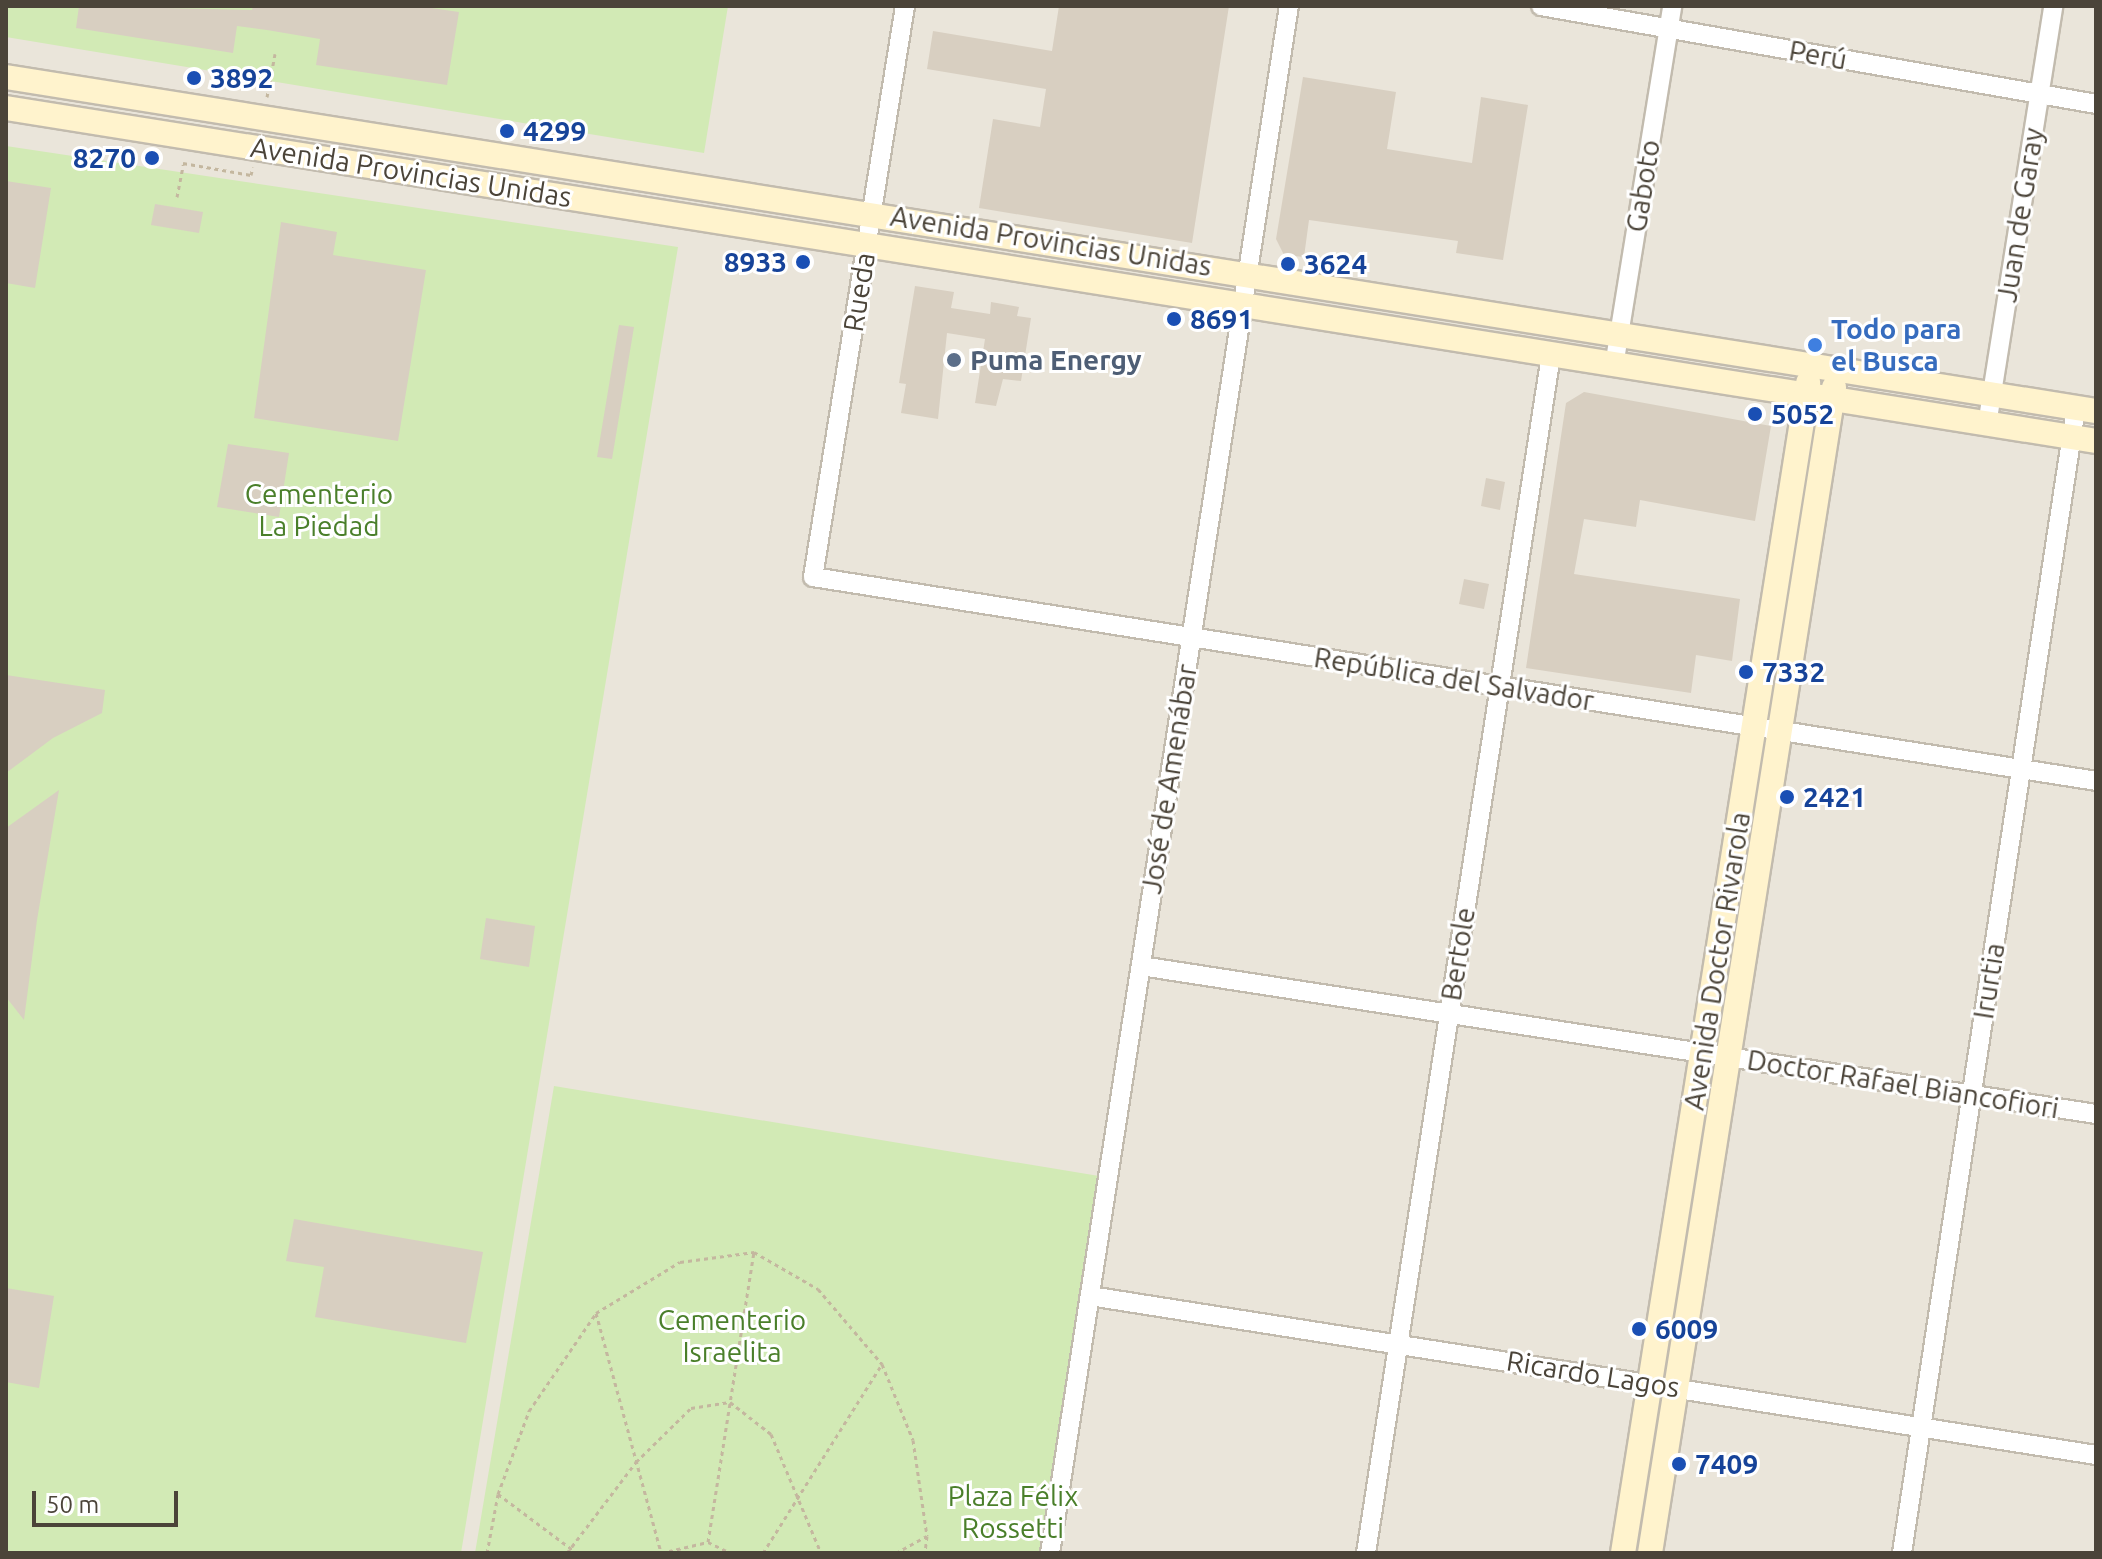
<!DOCTYPE html>
<meta charset="utf-8">
<style>
body{margin:0}
#map{position:relative;width:2102px;height:1559px;overflow:hidden;background:#f6f3ec;font-family:Ubuntu,sans-serif}
div>[style]{position:absolute}
[style*='--x']{left:calc(var(--x)*1px);top:calc(var(--y)*1px);width:calc(var(--w)*1px);rotate:calc(var(--a)*1deg)}
.residential>*{inset:0;background:#eae5da}
.green>*{inset:0;background:#d2eab5}
.building>*{inset:0;background:#d8cfc1}
.path>*{height:3px;margin-top:-1.5px;transform-origin:0;background:repeating-linear-gradient(90deg,#c4b79f 0 4px,transparent 0 8px)}
.roads{filter:drop-shadow(2px 0 #c2bbae) drop-shadow(-2px 0 #c2bbae) drop-shadow(0 2px #c2bbae) drop-shadow(0 -2px #c2bbae)}
.street>*{height:18px;margin:-9px;padding:0 9px;transform-origin:9px;border-radius:9px;background:#fff}
.secondary>*{height:24px;margin:-12px;padding:0 12px;transform-origin:12px;border-radius:12px;background:#fff3cd}
.dots>*{width:22px;height:22px;translate:-50% -50%;box-sizing:border-box;border:4px solid #fff;border-radius:50%}
span{translate:-50% -50%;white-space:nowrap;text-align:center;line-height:1.15;-webkit-text-stroke:6px #fff;paint-order:stroke}
.street-label{font-size:28px;color:#4b4439}
.transit-label{font-size:28px;color:#164399;font-weight:700}
.left{translate:0 -50%;text-align:left}
.right{translate:-100% -50%;text-align:right}
.shop-label{font-size:28px;color:#366cbe;font-weight:700}
.service-label{font-size:28px;color:#4e5e75;font-weight:700}
.park-label{font-size:28px;color:#4a7f2a}
.frame{position:absolute;inset:0;border:8px solid #4b4439;pointer-events:none}
.scale{position:absolute;left:32px;top:1491px;width:146px;height:36px;box-sizing:border-box;border:4px solid #4b4439;border-top:0;padding-left:10px;font-size:24px;line-height:28px;white-space:nowrap;color:#4b4439;-webkit-text-stroke:6px #fff;paint-order:stroke}
</style>
<div id="map">
<div class="residential">
<i style="clip-path:polygon(6px 6px,2096px 6px,2096px 1553px,6px 1553px)"></i>
</div>
<div class="green">
<i style="clip-path:polygon(6px 6px,728px 6px,704px 153px,6px 37px)"></i>
<i style="clip-path:polygon(6px 146px,678px 247px,461px 1553px,6px 1553px)"></i>
<i style="clip-path:polygon(554px 1086px,1105px 1177px,1046px 1553px,475px 1553px)"></i>
</div>
<div class="building">
<i style="clip-path:polygon(79px 6px,252px 10px,253px 6px,418px 6px,459px 12px,447px 85px,316px 65px,320px 39px,267px 30px,237px 26px,233px 53px,76px 28px)"></i>
<i style="clip-path:polygon(1059px 6px,1229px 6px,1192px 243px,979px 208px,993px 119px,1040px 127px,1046px 89px,927px 69px,933px 31px,1052px 51px)"></i>
<i style="clip-path:polygon(1303px 77px,1396px 92px,1387px 149px,1472px 163px,1481px 97px,1528px 105px,1503px 260px,1456px 253px,1458px 241px,1309px 220px,1304px 257px,1284px 255px,1276px 239px)"></i>
<i style="clip-path:polygon(6px 181px,51px 188px,35px 288px,6px 283px)"></i>
<i style="clip-path:polygon(155px 204px,203px 212px,199px 233px,151px 225px)"></i>
<i style="clip-path:polygon(281px 222px,337px 232px,333px 255px,426px 270px,398px 441px,254px 418px)"></i>
<i style="clip-path:polygon(915px 286px,954px 292px,951px 308px,990px 314px,991px 302px,1019px 307px,1017px 316px,1031px 318px,1021px 381px,1003px 379px,996px 406px,975px 403px,985px 339px,947px 333px,938px 419px,901px 413px,906px 384px,899px 383px)"></i>
<i style="clip-path:polygon(619px 325px,634px 327px,612px 459px,597px 457px)"></i>
<i style="clip-path:polygon(1584px 392px,1771px 426px,1755px 521px,1640px 500px,1636px 527px,1584px 519px,1574px 574px,1740px 599px,1732px 661px,1696px 655px,1691px 693px,1526px 668px,1566px 403px)"></i>
<i style="clip-path:polygon(228px 444px,289px 453px,279px 517px,217px 507px)"></i>
<i style="clip-path:polygon(1486px 478px,1505px 482px,1500px 510px,1481px 506px)"></i>
<i style="clip-path:polygon(1464px 579px,1489px 584px,1484px 609px,1459px 604px)"></i>
<i style="clip-path:polygon(6px 675px,105px 690px,102px 713px,53px 738px,6px 773px)"></i>
<i style="clip-path:polygon(59px 790px,37px 920px,24px 1020px,6px 997px,6px 828px)"></i>
<i style="clip-path:polygon(486px 918px,535px 926px,529px 967px,480px 959px)"></i>
<i style="clip-path:polygon(294px 1219px,483px 1252px,466px 1343px,315px 1317px,324px 1267px,286px 1261px)"></i>
<i style="clip-path:polygon(6px 1288px,54px 1296px,39px 1388px,6px 1382px)"></i>
</div>
<div class="path">
<i style="--x:267;--y:97;--w:44;--a:-79.5"></i>
<i style="--x:183;--y:163;--w:69;--a:10"></i>
<i style="--x:251;--y:175;--w:8;--a:-76"></i>
<i style="--x:177;--y:197;--w:33;--a:-79"></i>
<i style="--x:596;--y:1313;--w:249;--a:74.8"></i>
<i style="--x:498;--y:1494;--w:99;--a:36.8"></i>
<i style="--x:708;--y:1542;--w:293;--a:-81"></i>
<i style="--x:487;--y:1553;--w:60;--a:-79.4"></i>
<i style="--x:498;--y:1494;--w:89;--a:-69.5"></i>
<i style="--x:529;--y:1411;--w:119;--a:-55.6"></i>
<i style="--x:596;--y:1313;--w:98;--a:-31.3"></i>
<i style="--x:680;--y:1262;--w:75;--a:-7.7"></i>
<i style="--x:754;--y:1252;--w:74;--a:30"></i>
<i style="--x:818;--y:1289;--w:99;--a:49.5"></i>
<i style="--x:882;--y:1364;--w:82;--a:67.8"></i>
<i style="--x:913;--y:1440;--w:97;--a:81.7"></i>
<i style="--x:927;--y:1536;--w:17;--a:97"></i>
<i style="--x:567;--y:1553;--w:114;--a:-52.8"></i>
<i style="--x:636;--y:1462;--w:77;--a:-44.5"></i>
<i style="--x:691;--y:1408;--w:39;--a:-9"></i>
<i style="--x:730;--y:1402;--w:52;--a:38"></i>
<i style="--x:771;--y:1434;--w:129;--a:67.2"></i>
<i style="--x:661;--y:1553;--w:48;--a:-13.2"></i>
<i style="--x:708;--y:1542;--w:25;--a:26"></i>
<i style="--x:763;--y:1553;--w:223;--a:-57.8"></i>
<i style="--x:896;--y:1553;--w:35;--a:-29"></i>
</div>
<div class="roads">
<div class="street">
<i style="--x:905;--y:6;--w:578;--a:99.15"></i>
<i style="--x:813;--y:577;--w:1299;--a:9.03"></i>
<i style="--x:1541;--y:6;--w:564;--a:10.01"></i>
<i style="--x:1614;--y:366;--w:365;--a:-80.8"></i>
<i style="--x:1987;--y:425;--w:424;--a:-81"></i>
<i style="--x:1141;--y:966;--w:966;--a:8.81"></i>
<i style="--x:1090;--y:1296;--w:1018;--a:8.98"></i>
<i style="--x:1050;--y:1553;--w:1565;--a:-81.22"></i>
<i style="--x:1366;--y:1553;--w:1212;--a:-81.22"></i>
<i style="--x:1902;--y:1553;--w:1158;--a:-81.36"></i>
</div>
<div class="secondary">
<i style="--x:6;--y:77;--w:2117;--a:9.08"></i>
<i style="--x:6;--y:108;--w:2116;--a:9.05"></i>
<i style="--x:1623;--y:1553;--w:1185;--a:-81.01"></i>
<i style="--x:1650;--y:1553;--w:1180;--a:-81.03"></i>
</div>
</div>
<div class="dots">
<i style="left:194px;top:78px;background:#1a4fb4"></i>
<i style="left:507px;top:131px;background:#1a4fb4"></i>
<i style="left:152px;top:158px;background:#1a4fb4"></i>
<i style="left:803px;top:262px;background:#1a4fb4"></i>
<i style="left:1288px;top:264px;background:#1a4fb4"></i>
<i style="left:1174px;top:319px;background:#1a4fb4"></i>
<i style="left:1815px;top:345px;background:#3f7fe0"></i>
<i style="left:954px;top:360px;background:#5c6f8a"></i>
<i style="left:1755px;top:414px;background:#1a4fb4"></i>
<i style="left:1746px;top:672px;background:#1a4fb4"></i>
<i style="left:1787px;top:797px;background:#1a4fb4"></i>
<i style="left:1639px;top:1329px;background:#1a4fb4"></i>
<i style="left:1679px;top:1464px;background:#1a4fb4"></i>
</div>
<div class="street-label">
<span style="left:1818px;top:55px;rotate:10deg">Perú</span>
<span style="left:411px;top:172px;rotate:9deg">Avenida Provincias Unidas</span>
<span style="left:1643px;top:186px;rotate:-81deg">Gaboto</span>
<span style="left:2020px;top:215px;rotate:-81deg">Juan de Garay</span>
<span style="left:1051px;top:241px;rotate:9deg">Avenida Provincias Unidas</span>
<span style="left:859px;top:292px;rotate:-81deg">Rueda</span>
<span style="left:1454px;top:679px;rotate:9deg">República del Salvador</span>
<span style="left:1169px;top:779px;rotate:-81deg">José de Amenábar</span>
<span style="left:1458px;top:954px;rotate:-81deg">Bertole</span>
<span style="left:1717px;top:961px;rotate:-81deg">Avenida Doctor Rivarola</span>
<span style="left:1989px;top:981px;rotate:-81deg">Irurtia</span>
<span style="left:1903px;top:1084px;rotate:9deg">Doctor Rafael Biancofiori</span>
<span style="left:1593px;top:1374px;rotate:9deg">Ricardo Lagos</span>
</div>
<div class="transit-label">
<span class="left" style="left:210px;top:78px">3892</span>
<span class="left" style="left:523px;top:131px">4299</span>
<span class="right" style="left:136px;top:158px">8270</span>
<span class="right" style="left:787px;top:262px">8933</span>
<span class="left" style="left:1304px;top:264px">3624</span>
<span class="left" style="left:1190px;top:319px">8691</span>
<span class="left" style="left:1771px;top:414px">5052</span>
<span class="left" style="left:1762px;top:672px">7332</span>
<span class="left" style="left:1803px;top:797px">2421</span>
<span class="left" style="left:1655px;top:1329px">6009</span>
<span class="left" style="left:1695px;top:1464px">7409</span>
</div>
<div class="shop-label">
<span class="left" style="left:1831px;top:345px">Todo para<br>el Busca</span>
</div>
<div class="service-label">
<span class="left" style="left:970px;top:360px">Puma Energy</span>
</div>
<div class="park-label">
<span style="left:319px;top:510px">Cementerio<br>La Piedad</span>
<span style="left:732px;top:1336px">Cementerio<br>Israelita</span>
<span style="left:1013px;top:1512px">Plaza Félix<br>Rossetti</span>
</div>
<div class="frame"></div>
<div class="scale">50 m</div>
</div>
